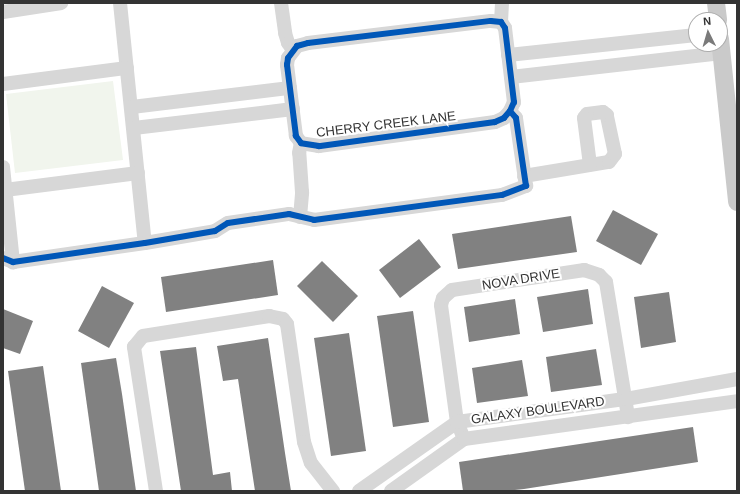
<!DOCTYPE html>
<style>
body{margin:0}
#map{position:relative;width:740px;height:494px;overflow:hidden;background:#fff;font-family:Arial,sans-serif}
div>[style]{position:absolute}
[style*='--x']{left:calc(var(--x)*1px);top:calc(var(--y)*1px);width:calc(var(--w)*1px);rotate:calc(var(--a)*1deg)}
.green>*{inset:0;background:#f1f5ed}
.building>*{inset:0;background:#818181}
.minor>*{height:14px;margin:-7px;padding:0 7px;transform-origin:7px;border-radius:7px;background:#d7d7d7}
.major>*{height:18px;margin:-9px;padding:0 9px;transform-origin:9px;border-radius:9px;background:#cacaca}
.cycleway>*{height:6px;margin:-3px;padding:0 3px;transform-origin:3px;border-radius:3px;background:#0057b8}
span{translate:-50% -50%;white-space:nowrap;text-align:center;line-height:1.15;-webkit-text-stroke:4px #fff;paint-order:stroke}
.street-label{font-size:13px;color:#333}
.frame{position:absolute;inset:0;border:4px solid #333;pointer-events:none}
.north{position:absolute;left:688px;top:12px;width:40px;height:40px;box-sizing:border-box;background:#fff;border:1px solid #adadad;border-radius:50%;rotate:355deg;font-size:11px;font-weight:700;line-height:16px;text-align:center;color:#333}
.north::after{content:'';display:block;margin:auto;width:14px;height:18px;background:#7a7a7a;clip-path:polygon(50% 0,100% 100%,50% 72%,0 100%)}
</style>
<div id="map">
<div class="green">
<i style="clip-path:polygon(113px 81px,123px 160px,15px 173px,6px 94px)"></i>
</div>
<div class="building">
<i style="clip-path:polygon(613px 210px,658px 234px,641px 265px,596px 241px)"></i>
<i style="clip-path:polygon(571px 216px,577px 252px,458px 269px,452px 234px)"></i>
<i style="clip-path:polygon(419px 239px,441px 267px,400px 298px,379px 270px)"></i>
<i style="clip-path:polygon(273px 260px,278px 295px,166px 312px,161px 277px)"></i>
<i style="clip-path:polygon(322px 261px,358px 296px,333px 322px,297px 286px)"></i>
<i style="clip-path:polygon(102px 286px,134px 303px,109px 348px,78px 331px)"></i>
<i style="clip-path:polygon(588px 289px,593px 324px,543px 332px,537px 297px)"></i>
<i style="clip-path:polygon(669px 292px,676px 342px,641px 348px,634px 297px)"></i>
<i style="clip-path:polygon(515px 299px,520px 334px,469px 342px,464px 307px)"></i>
<i style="clip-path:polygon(3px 309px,33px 321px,20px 354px,3px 348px)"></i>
<i style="clip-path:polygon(413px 311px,429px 422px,393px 427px,377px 316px)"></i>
<i style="clip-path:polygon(349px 333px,366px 451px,331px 456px,314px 338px)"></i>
<i style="clip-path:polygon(268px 338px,285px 453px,291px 491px,255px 491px,238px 379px,223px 381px,217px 346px)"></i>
<i style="clip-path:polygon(196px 347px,213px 475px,230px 472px,232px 491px,181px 491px,160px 351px)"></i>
<i style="clip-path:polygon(596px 349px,602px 385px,551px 392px,546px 357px)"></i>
<i style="clip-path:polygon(116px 358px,122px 394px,136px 491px,99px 491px,81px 363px)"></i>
<i style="clip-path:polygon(522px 360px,528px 396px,477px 403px,472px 368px)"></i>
<i style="clip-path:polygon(43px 366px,61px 491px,25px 491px,8px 371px)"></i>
<i style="clip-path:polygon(693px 427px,698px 462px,524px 489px,505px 491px,463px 491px,459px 462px)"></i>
</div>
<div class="minor">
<i style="--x:120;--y:3;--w:241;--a:84.1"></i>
<i style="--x:281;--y:3;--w:30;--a:82"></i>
<i style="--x:285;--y:33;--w:10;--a:73"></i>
<i style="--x:288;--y:43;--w:9;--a:54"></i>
<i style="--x:3;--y:12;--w:59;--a:-8.8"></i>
<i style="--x:491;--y:21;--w:10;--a:6"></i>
<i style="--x:501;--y:22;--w:7;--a:56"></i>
<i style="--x:505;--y:28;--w:75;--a:83.1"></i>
<i style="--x:514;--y:102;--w:10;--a:114"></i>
<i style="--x:510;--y:111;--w:9;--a:131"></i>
<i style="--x:504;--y:118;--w:10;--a:156"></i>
<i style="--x:495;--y:122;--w:178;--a:172.2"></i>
<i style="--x:319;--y:146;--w:18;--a:-171"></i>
<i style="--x:301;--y:143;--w:9;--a:-126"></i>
<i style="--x:296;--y:136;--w:72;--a:-97.2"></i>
<i style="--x:287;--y:65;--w:7;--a:-82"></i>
<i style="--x:288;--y:58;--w:15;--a:-53"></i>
<i style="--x:297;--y:46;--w:11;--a:-15"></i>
<i style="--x:308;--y:43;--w:184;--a:-6.9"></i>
<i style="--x:501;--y:22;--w:19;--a:-87"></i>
<i style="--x:508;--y:55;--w:189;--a:-6.1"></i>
<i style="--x:511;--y:77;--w:212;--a:-6.5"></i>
<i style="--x:3;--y:84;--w:125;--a:-7.4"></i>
<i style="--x:132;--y:107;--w:159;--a:-6.9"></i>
<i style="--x:134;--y:128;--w:160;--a:-6.8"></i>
<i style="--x:3;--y:167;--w:96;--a:84"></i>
<i style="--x:524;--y:176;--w:86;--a:-9.4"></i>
<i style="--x:609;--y:162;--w:10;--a:-53"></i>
<i style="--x:615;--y:154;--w:40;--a:-102"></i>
<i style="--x:607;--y:115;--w:5;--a:-143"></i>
<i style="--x:603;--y:112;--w:16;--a:173"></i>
<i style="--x:587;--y:114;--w:5;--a:127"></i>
<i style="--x:584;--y:118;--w:47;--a:82.7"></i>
<i style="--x:5;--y:190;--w:134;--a:-7.3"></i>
<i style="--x:300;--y:217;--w:25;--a:-85"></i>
<i style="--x:302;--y:192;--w:39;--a:-94"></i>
<i style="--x:299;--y:153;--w:10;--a:-79"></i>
<i style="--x:3;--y:258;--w:11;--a:22"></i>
<i style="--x:13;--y:262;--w:133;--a:-8.2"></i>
<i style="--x:145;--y:243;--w:71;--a:-9.7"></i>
<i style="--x:215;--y:231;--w:15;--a:-32"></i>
<i style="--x:228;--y:223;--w:62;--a:-8.4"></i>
<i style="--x:289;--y:214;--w:26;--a:13"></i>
<i style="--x:314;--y:220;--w:190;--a:-7.6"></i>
<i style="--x:502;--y:195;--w:26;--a:-21"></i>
<i style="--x:526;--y:186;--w:69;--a:-98.4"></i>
<i style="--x:516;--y:118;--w:9;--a:-131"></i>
<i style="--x:464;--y:439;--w:18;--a:-112"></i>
<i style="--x:457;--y:422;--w:118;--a:-97.8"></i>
<i style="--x:441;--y:305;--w:7;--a:-74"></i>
<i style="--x:443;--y:298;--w:12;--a:-42"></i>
<i style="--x:452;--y:290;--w:134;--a:-8.6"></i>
<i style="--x:584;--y:270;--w:16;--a:18"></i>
<i style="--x:599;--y:275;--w:10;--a:45"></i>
<i style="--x:606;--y:282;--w:137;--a:80.7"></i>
<i style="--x:156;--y:491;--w:146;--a:-98.7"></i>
<i style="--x:134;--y:347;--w:14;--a:-51"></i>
<i style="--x:143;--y:336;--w:128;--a:-9"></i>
<i style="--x:269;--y:316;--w:14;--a:12"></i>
<i style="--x:283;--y:319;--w:6;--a:51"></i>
<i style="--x:287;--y:324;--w:119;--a:81.8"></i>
<i style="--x:304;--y:442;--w:22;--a:72"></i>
<i style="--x:311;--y:463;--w:36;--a:52"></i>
<i style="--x:359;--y:491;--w:120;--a:-35.1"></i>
<i style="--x:457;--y:422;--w:171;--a:-7.8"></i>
<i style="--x:626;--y:399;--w:113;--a:-10.2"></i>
<i style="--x:391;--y:491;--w:90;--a:-35.5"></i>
<i style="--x:464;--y:439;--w:276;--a:-7.9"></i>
</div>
<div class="major">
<i style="--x:716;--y:3;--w:17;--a:83"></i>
<i style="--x:720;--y:39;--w:164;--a:84"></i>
</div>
<div class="cycleway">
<i style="--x:491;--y:21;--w:10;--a:6"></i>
<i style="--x:501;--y:22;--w:7;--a:56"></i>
<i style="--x:505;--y:28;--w:75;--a:83.1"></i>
<i style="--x:514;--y:102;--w:10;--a:114"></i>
<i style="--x:510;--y:111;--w:9;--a:131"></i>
<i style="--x:504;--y:118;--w:10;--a:156"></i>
<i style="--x:495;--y:122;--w:178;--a:172.2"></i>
<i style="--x:319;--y:146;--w:18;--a:-171"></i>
<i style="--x:301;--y:143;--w:9;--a:-126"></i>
<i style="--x:296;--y:136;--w:72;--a:-97.2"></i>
<i style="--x:287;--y:65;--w:7;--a:-82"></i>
<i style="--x:288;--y:58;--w:15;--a:-53"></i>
<i style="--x:297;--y:46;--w:11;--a:-15"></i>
<i style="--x:308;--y:43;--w:184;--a:-6.9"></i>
<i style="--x:3;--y:258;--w:11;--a:22"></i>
<i style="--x:13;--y:262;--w:133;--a:-8.2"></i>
<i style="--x:145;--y:243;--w:71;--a:-9.7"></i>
<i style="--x:215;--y:231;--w:15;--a:-32"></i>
<i style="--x:228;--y:223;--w:62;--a:-8.4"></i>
<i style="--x:289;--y:214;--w:26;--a:13"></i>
<i style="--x:314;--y:220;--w:190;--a:-7.6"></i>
<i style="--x:502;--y:195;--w:26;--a:-21"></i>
<i style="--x:526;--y:186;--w:69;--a:-98.4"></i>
<i style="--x:516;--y:118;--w:9;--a:-131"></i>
</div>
<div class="street-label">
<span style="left:386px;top:125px;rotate:-7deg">CHERRY CREEK LANE</span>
<span style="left:521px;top:280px;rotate:-9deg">NOVA DRIVE</span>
<span style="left:538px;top:411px;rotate:-8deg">GALAXY BOULEVARD</span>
</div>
<div class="frame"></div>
<div class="north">N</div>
</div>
